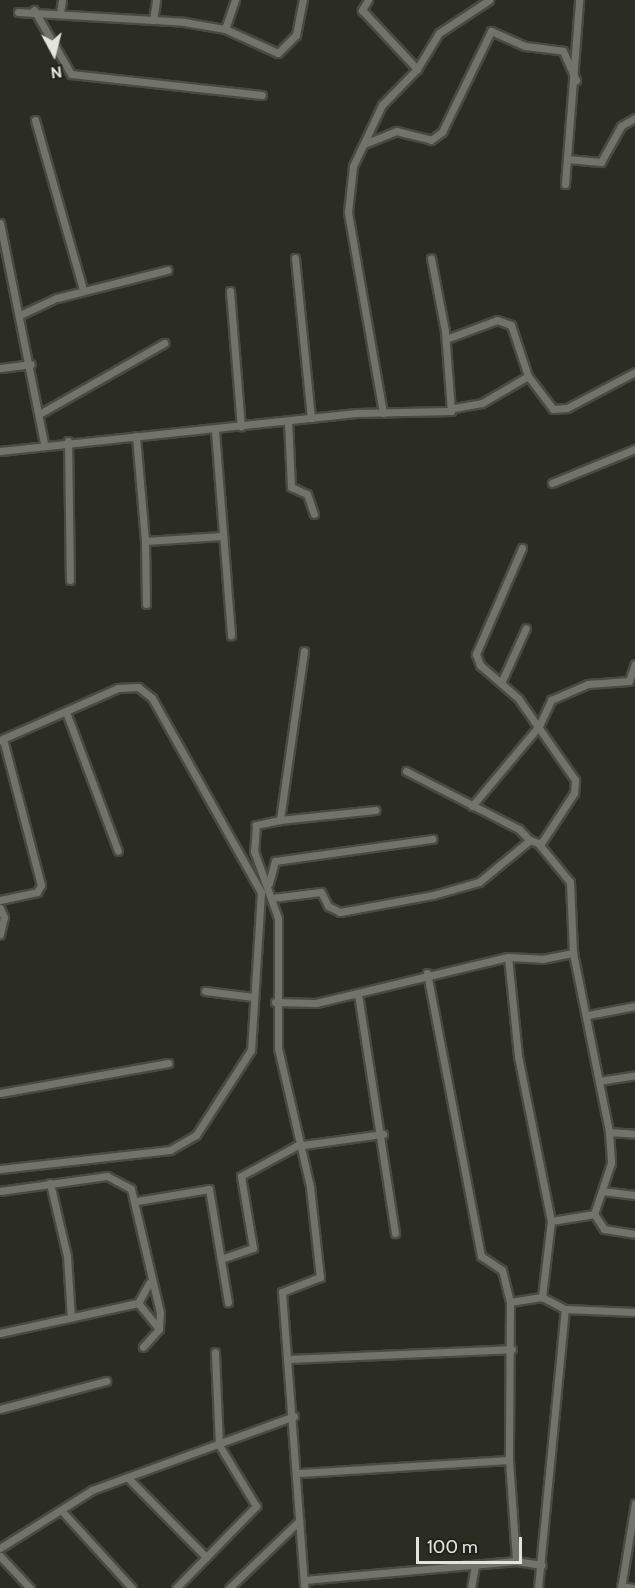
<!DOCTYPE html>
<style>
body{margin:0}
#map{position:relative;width:635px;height:1588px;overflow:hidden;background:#2b2d23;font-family:Cabin,sans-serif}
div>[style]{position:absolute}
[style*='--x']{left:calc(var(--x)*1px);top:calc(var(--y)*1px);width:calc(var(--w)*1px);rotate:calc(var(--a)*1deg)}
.roads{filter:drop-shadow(2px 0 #494b43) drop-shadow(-2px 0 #494b43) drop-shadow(0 2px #494b43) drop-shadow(0 -2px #494b43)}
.street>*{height:7px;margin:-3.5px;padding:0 3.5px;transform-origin:3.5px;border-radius:3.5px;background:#727469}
span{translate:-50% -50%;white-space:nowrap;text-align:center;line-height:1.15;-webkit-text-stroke:5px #21231a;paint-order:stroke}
.north{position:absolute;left:24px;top:24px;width:60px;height:60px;-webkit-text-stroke:4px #21231a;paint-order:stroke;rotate:173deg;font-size:16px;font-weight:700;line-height:24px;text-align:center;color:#e3e4de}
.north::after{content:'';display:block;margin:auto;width:21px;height:27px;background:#e3e4de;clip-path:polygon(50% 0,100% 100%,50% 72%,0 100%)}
.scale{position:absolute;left:416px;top:1537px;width:106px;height:27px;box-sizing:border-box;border:3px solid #e3e4de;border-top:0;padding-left:8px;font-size:18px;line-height:21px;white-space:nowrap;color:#e3e4de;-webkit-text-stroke:4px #21231a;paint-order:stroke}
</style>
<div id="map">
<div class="roads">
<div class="street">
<i style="--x:368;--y:0;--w:12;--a:121"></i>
<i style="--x:362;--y:10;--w:81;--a:47"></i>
<i style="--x:34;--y:10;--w:74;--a:60"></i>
<i style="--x:71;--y:74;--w:192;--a:6.3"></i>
<i style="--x:18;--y:12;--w:166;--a:3.4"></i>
<i style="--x:184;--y:22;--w:42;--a:9.7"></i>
<i style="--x:225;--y:29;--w:58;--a:24.4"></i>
<i style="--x:278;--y:53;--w:25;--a:-45"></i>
<i style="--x:296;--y:35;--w:36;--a:-79"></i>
<i style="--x:60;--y:13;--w:13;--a:-81"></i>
<i style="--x:153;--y:20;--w:20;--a:-81"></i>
<i style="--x:225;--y:29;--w:31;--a:-71"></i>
<i style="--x:35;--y:120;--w:177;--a:74.2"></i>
<i style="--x:364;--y:144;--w:35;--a:-22"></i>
<i style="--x:396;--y:131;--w:36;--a:14"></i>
<i style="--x:431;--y:140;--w:14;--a:-36"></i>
<i style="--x:442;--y:132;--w:112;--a:-64.1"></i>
<i style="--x:491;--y:31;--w:37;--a:24"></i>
<i style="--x:525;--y:46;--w:38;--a:7"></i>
<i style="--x:563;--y:51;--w:32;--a:66"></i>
<i style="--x:567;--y:159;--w:34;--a:5"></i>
<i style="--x:601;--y:162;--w:41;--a:-60.9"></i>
<i style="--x:621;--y:126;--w:16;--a:-30"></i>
<i style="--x:565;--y:184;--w:185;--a:-85.6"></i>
<i style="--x:0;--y:223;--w:225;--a:78.7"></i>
<i style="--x:295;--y:258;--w:161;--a:84.3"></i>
<i style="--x:230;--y:291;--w:136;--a:85.4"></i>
<i style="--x:22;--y:314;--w:38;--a:-25"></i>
<i style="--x:57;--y:298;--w:114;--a:-14.3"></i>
<i style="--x:446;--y:339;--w:54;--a:-20.4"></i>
<i style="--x:497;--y:320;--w:15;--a:20"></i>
<i style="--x:511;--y:325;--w:54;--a:71.6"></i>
<i style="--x:528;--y:376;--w:41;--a:52.9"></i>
<i style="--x:553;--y:409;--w:14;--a:-4"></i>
<i style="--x:567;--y:408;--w:77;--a:-27.9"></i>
<i style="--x:0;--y:368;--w:31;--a:-7"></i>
<i style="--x:454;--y:408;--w:28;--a:-10"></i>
<i style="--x:482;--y:403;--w:53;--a:-30.4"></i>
<i style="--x:41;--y:413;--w:142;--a:-29.6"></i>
<i style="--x:383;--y:413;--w:204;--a:-99.9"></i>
<i style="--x:348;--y:212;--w:46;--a:-83.8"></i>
<i style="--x:353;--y:166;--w:68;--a:-64.6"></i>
<i style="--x:382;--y:105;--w:50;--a:-45.8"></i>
<i style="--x:417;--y:69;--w:42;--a:-58.6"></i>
<i style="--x:439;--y:33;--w:60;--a:-33.4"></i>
<i style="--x:288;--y:421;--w:66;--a:87.4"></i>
<i style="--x:291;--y:487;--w:17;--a:24"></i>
<i style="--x:307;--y:494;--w:21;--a:71"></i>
<i style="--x:215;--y:431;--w:205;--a:85.5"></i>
<i style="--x:136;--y:436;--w:105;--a:85.1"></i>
<i style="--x:145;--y:541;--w:77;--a:-3.7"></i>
<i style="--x:68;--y:441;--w:139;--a:89.2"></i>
<i style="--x:0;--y:451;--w:358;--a:-6.1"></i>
<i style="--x:356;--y:413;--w:95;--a:-1.2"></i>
<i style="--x:451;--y:411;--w:80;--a:-94.3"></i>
<i style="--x:445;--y:331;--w:74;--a:-100.9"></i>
<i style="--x:552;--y:483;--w:90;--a:-22.3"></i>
<i style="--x:145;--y:541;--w:63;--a:89.1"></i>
<i style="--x:522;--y:548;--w:116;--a:113.5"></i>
<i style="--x:476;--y:654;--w:12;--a:70"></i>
<i style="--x:480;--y:665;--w:50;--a:41"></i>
<i style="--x:518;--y:698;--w:100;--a:55.2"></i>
<i style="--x:575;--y:780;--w:13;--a:94"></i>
<i style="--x:574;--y:793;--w:62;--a:123.2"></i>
<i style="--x:304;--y:651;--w:171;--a:98.1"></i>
<i style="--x:280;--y:820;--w:25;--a:168"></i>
<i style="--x:256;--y:825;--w:26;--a:94"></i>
<i style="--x:254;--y:851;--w:71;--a:70.3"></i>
<i style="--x:278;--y:918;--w:130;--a:90"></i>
<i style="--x:278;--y:1048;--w:143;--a:77"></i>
<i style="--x:310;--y:1187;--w:91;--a:83.7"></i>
<i style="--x:320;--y:1277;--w:41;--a:158.5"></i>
<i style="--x:282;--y:1292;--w:297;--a:85.7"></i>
<i style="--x:501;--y:683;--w:60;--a:-65.6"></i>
<i style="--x:66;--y:712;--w:148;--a:69.5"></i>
<i style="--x:0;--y:740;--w:129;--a:-23.8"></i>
<i style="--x:118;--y:688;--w:20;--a:-3"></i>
<i style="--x:138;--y:687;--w:18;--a:38"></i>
<i style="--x:152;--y:698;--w:223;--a:60.7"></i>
<i style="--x:261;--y:892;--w:158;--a:93.6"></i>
<i style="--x:251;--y:1050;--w:101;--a:122.9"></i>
<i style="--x:196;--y:1135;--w:30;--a:150"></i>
<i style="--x:170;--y:1150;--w:171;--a:173.6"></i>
<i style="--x:406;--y:771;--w:127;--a:27.2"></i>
<i style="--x:519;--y:829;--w:16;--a:47"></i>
<i style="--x:472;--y:806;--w:104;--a:-50.1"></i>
<i style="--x:539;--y:726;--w:29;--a:-65"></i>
<i style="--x:551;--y:700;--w:40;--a:-23.4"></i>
<i style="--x:588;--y:684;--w:41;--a:-4.2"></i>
<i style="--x:629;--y:681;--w:18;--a:-71"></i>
<i style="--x:280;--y:820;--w:96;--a:-6"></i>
<i style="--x:269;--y:883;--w:23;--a:-75"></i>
<i style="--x:275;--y:861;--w:159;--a:-8"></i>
<i style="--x:272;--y:898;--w:49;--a:-7"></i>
<i style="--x:321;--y:892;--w:16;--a:63"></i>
<i style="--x:328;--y:906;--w:13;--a:27"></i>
<i style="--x:340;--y:912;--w:95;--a:-10.4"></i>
<i style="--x:433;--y:895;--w:48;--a:-15.8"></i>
<i style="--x:479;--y:882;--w:66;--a:-39.5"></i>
<i style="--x:530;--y:840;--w:9;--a:21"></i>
<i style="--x:538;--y:843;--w:50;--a:50.6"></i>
<i style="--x:570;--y:882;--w:71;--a:87.6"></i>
<i style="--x:573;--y:953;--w:183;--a:78.6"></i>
<i style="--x:609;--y:1132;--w:31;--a:86"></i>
<i style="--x:611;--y:1163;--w:54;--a:108.4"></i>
<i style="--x:0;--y:900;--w:38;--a:-12"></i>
<i style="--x:37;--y:892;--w:8;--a:-60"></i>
<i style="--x:41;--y:885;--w:151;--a:-104.6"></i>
<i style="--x:0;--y:908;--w:10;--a:66"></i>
<i style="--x:4;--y:917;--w:18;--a:103"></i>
<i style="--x:508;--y:957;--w:100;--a:84.2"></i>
<i style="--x:518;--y:1056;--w:168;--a:78.7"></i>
<i style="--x:551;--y:1221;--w:77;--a:96.8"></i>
<i style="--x:427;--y:973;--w:288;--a:79.2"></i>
<i style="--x:481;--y:1256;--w:25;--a:34"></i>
<i style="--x:502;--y:1270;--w:33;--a:76"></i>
<i style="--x:510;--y:1302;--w:158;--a:90.4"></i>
<i style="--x:509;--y:1460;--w:101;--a:86"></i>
<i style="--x:205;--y:991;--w:49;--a:7"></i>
<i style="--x:358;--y:994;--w:242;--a:81.2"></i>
<i style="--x:275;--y:1002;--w:41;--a:1.4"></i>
<i style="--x:316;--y:1003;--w:197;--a:-13.5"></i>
<i style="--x:508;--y:957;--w:34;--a:3"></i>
<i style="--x:542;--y:959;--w:32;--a:-11"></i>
<i style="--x:588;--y:1015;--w:48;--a:-10.8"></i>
<i style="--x:599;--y:1081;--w:36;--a:-9"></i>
<i style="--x:0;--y:1093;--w:171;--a:-10.1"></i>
<i style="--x:609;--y:1132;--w:26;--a:4"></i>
<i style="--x:50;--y:1183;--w:75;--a:76.9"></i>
<i style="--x:67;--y:1256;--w:62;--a:86.3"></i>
<i style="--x:0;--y:1191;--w:108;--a:-8"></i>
<i style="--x:107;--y:1176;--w:27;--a:28"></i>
<i style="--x:131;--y:1189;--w:127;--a:76.8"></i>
<i style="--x:160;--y:1313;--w:16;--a:94"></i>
<i style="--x:159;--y:1329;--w:24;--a:132"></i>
<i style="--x:602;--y:1191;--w:33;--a:7"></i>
<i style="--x:137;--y:1201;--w:73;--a:-9.5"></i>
<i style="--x:209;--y:1189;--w:115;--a:80.5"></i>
<i style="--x:551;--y:1221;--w:44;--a:-9.2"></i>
<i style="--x:594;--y:1214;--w:18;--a:56"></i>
<i style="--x:604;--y:1229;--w:31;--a:9"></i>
<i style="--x:221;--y:1259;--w:34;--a:-19"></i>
<i style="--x:253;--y:1248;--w:73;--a:-99.5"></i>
<i style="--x:241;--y:1176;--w:63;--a:-28.6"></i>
<i style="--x:296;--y:1146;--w:88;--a:-7.9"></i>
<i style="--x:510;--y:1302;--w:32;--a:-9"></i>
<i style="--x:542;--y:1297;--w:26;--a:28"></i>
<i style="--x:565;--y:1309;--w:70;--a:2.5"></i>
<i style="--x:138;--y:1303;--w:23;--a:-61"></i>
<i style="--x:0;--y:1333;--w:141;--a:-12.3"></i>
<i style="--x:138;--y:1303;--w:33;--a:51"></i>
<i style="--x:287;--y:1359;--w:225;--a:-2.5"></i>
<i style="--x:0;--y:1409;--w:110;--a:-14.8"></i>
<i style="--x:300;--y:1473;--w:209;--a:-3.6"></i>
<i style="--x:129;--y:1479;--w:110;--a:45.4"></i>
<i style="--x:61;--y:1510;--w:105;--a:47.7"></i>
<i style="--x:0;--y:1548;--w:109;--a:-32.2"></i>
<i style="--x:92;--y:1490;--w:215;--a:-20.1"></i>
<i style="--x:0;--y:1556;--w:44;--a:46.8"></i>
<i style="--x:304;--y:1580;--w:213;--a:-5.1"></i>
<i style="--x:516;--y:1561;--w:26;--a:9"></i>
<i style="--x:621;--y:1586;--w:12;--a:9"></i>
<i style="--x:176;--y:1588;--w:115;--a:-45.7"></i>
<i style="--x:256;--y:1506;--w:71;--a:-121.2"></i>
<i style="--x:219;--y:1445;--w:93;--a:-92.5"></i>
<i style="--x:229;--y:1588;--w:97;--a:-43.7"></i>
<i style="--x:471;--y:1588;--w:22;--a:-80"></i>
<i style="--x:538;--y:1588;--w:280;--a:-84.5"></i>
<i style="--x:621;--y:1588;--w:86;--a:-80.6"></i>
</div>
</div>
<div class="north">N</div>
<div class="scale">100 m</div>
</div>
